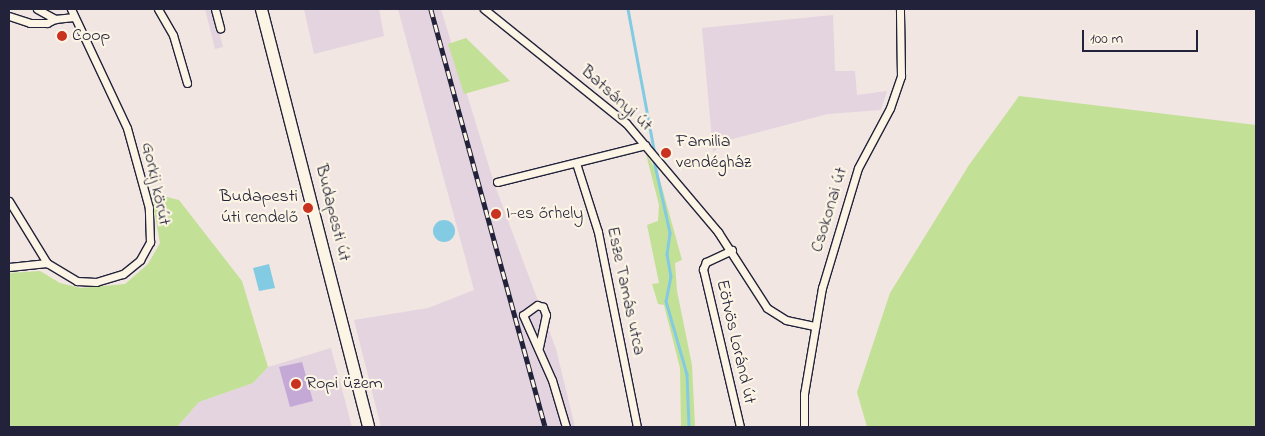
<!DOCTYPE html>
<meta charset="utf-8">
<style>
body{margin:0}
#map{position:relative;width:1265px;height:436px;overflow:hidden;background:#f1e6e2;font-family:"Indie Flower",sans-serif}
div>[style]{position:absolute}
[style*='--x']{left:calc(var(--x)*1px);top:calc(var(--y)*1px);width:calc(var(--w)*1px);rotate:calc(var(--a)*1deg)}
.built>*{inset:0;background:#e4d4df}
.green>*{inset:0;background:#c3e097}
.water>*{inset:0;background:#83cbe3}
.round{border-radius:50%}
.stream>*{height:2.5px;margin:-1.25px;padding:0 1.25px;transform-origin:1.25px;border-radius:1.25px;background:#83cbe3}
.building>*{inset:0;background:#c4a9d7}
.roads{filter:drop-shadow(1px 0 #22223b) drop-shadow(-1px 0 #22223b) drop-shadow(0 1px #22223b) drop-shadow(0 -1px #22223b)}
.street>*{height:7px;margin:-3.5px;padding:0 3.5px;transform-origin:3.5px;border-radius:3.5px;background:#fcf5e5}
.primary>*{height:11px;margin:-5.5px;padding:0 5.5px;transform-origin:5.5px;border-radius:5.5px;background:#fcf5e5}
.rail>*{height:4.5px;margin-top:-2.25px;transform-origin:0;background:repeating-linear-gradient(90deg,#fcf5e5 0 8px,#22223b 0 16px);box-sizing:border-box;border-block:1px solid #22223b}
.dots>*{width:14px;height:14px;translate:-50% -50%;box-sizing:border-box;border:2px solid #fcf5e5;border-radius:50%}
span{translate:-50% -50%;white-space:nowrap;text-align:center;line-height:1.15;-webkit-text-stroke:4.5px #fcf5e5;paint-order:stroke}
.poi-label{font-size:18px;color:#22223b}
.left{translate:0 -50%;text-align:left}
.right{translate:-100% -50%;text-align:right}
.street-label{font-size:18px;color:#22223b}
.frame{position:absolute;inset:0;border:10px solid #22223b;pointer-events:none}
.scale{position:absolute;left:1082px;top:30px;width:116px;height:22px;box-sizing:border-box;border:2px solid #22223b;border-top:0;padding-left:6px;font-size:15px;line-height:18px;white-space:nowrap;color:#22223b;-webkit-text-stroke:4px #fcf5e5;paint-order:stroke}
</style>
<div id="map">
<div class="built">
<i style="clip-path:polygon(205px 9px,213px 9px,223px 47px,215px 49px)"></i>
<i style="clip-path:polygon(304px 9px,379px 9px,384px 36px,314px 54px)"></i>
<i style="clip-path:polygon(398px 9px,441px 9px,494px 183px,556px 349px,575px 427px,381px 427px,354px 320px,428px 308px,474px 290px)"></i>
<i style="clip-path:polygon(833px 15px,835px 71px,855px 71px,857px 95px,887px 91px,881px 110px,828px 114px,729px 140px,713px 152px,702px 28px)"></i>
<i style="clip-path:polygon(331px 348px,352px 427px,177px 427px,199px 402px,253px 383px,268px 367px)"></i>
</div>
<div class="green">
<i style="clip-path:polygon(466px 38px,510px 81px,464px 94px,448px 44px)"></i>
<i style="clip-path:polygon(1019px 96px,1256px 125px,1256px 427px,867px 427px,857px 392px,890px 293px,969px 165px)"></i>
<i style="clip-path:polygon(646px 154px,658px 173px,682px 260px,675px 263px,677px 291px,692px 365px,695px 427px,681px 427px,680px 368px,664px 305px,658px 304px,652px 284px,659px 283px,647px 225px,658px 221px,659px 205px)"></i>
<i style="clip-path:polygon(151px 193px,179px 200px,242px 281px,268px 367px,253px 383px,199px 402px,177px 427px,9px 427px,9px 273px,40px 271px,60px 283px,81px 288px,125px 284px,148px 264px,160px 243px)"></i>
</div>
<div class="water">
<i class="round" style="left:433px;top:220px;width:22px;height:22px"></i>
<i style="clip-path:polygon(269px 264px,275px 288px,259px 291px,253px 268px)"></i>
</div>
<div class="stream">
<i style="--x:628;--y:9;--w:147;--a:79.5"></i>
<i style="--x:654;--y:160;--w:75;--a:77.6"></i>
<i style="--x:670;--y:233;--w:21;--a:98"></i>
<i style="--x:667;--y:254;--w:22;--a:80"></i>
<i style="--x:671;--y:276;--w:25;--a:101"></i>
<i style="--x:666;--y:301;--w:76;--a:74"></i>
<i style="--x:687;--y:374;--w:53;--a:87.8"></i>
</div>
<div class="building">
<i style="clip-path:polygon(302px 362px,313px 401px,290px 407px,279px 367px)"></i>
</div>
<div class="roads">
<div class="street">
<i style="--x:37;--y:9;--w:21;--a:29"></i>
<i style="--x:55;--y:19;--w:19;--a:-6"></i>
<i style="--x:158;--y:9;--w:30;--a:60"></i>
<i style="--x:173;--y:35;--w:50;--a:73.7"></i>
<i style="--x:215;--y:9;--w:20;--a:75"></i>
<i style="--x:484;--y:9;--w:182;--a:38.8"></i>
<i style="--x:626;--y:123;--w:143;--a:49.8"></i>
<i style="--x:718;--y:232;--w:90;--a:57.2"></i>
<i style="--x:767;--y:308;--w:22;--a:32"></i>
<i style="--x:786;--y:320;--w:30;--a:12"></i>
<i style="--x:9;--y:16;--w:22;--a:18"></i>
<i style="--x:30;--y:23;--w:17;--a:0"></i>
<i style="--x:47;--y:23;--w:9;--a:-27"></i>
<i style="--x:576;--y:163;--w:72;--a:72.3"></i>
<i style="--x:598;--y:232;--w:199;--a:78.7"></i>
<i style="--x:497;--y:182;--w:153;--a:-14"></i>
<i style="--x:9;--y:201;--w:73;--a:58.5"></i>
<i style="--x:47;--y:263;--w:35;--a:31"></i>
<i style="--x:77;--y:281;--w:19;--a:3"></i>
<i style="--x:96;--y:282;--w:28;--a:-17"></i>
<i style="--x:123;--y:274;--w:22;--a:-39"></i>
<i style="--x:140;--y:260;--w:21;--a:-61"></i>
<i style="--x:150;--y:242;--w:34;--a:-92"></i>
<i style="--x:149;--y:208;--w:83;--a:-105.4"></i>
<i style="--x:127;--y:128;--w:132;--a:-115.2"></i>
<i style="--x:732;--y:250;--w:29;--a:155"></i>
<i style="--x:706;--y:262;--w:8;--a:113"></i>
<i style="--x:703;--y:269;--w:162;--a:76.8"></i>
<i style="--x:9;--y:267;--w:38;--a:-6"></i>
<i style="--x:539;--y:347;--w:33;--a:-78"></i>
<i style="--x:546;--y:315;--w:9;--a:-111"></i>
<i style="--x:543;--y:307;--w:6;--a:-162"></i>
<i style="--x:537;--y:305;--w:17;--a:144"></i>
<i style="--x:523;--y:315;--w:71;--a:66"></i>
<i style="--x:552;--y:380;--w:49;--a:73.4"></i>
<i style="--x:804;--y:427;--w:33;--a:-90"></i>
<i style="--x:804;--y:394;--w:108;--a:-80.4"></i>
<i style="--x:822;--y:288;--w:125;--a:-73.3"></i>
<i style="--x:858;--y:168;--w:68;--a:-61.9"></i>
<i style="--x:890;--y:108;--w:34;--a:-71"></i>
<i style="--x:901;--y:76;--w:67;--a:-90.9"></i>
</div>
<div class="primary">
<i style="--x:261;--y:9;--w:431;--a:75.6"></i>
</div>
</div>
<div class="rail">
<i style="--x:431;--y:9;--w:433;--a:74.7"></i>
</div>
<div class="dots">
<i style="left:62px;top:36px;background:#c8321e"></i>
<i style="left:666px;top:153px;background:#c8321e"></i>
<i style="left:308px;top:208px;background:#c8321e"></i>
<i style="left:496px;top:214px;background:#c8321e"></i>
<i style="left:296px;top:384px;background:#c8321e"></i>
</div>
<div class="poi-label">
<span class="left" style="left:72px;top:36px">Coop</span>
<span class="left" style="left:676px;top:153px">Familia<br>vendégház</span>
<span class="right" style="left:298px;top:208px">Budapesti<br>úti rendelő</span>
<span class="left" style="left:506px;top:214px">I-es őrhely</span>
<span class="left" style="left:306px;top:384px">Ropi üzem</span>
</div>
<div class="street-label">
<span style="left:616px;top:99px;rotate:42deg">Batsányi út</span>
<span style="left:155px;top:184px;rotate:78deg">Gorkij körút</span>
<span style="left:830px;top:210px;rotate:-73deg">Csokonai út</span>
<span style="left:332px;top:213px;rotate:76deg">Budapesti út</span>
<span style="left:625px;top:291px;rotate:78deg">Esze Tamás utca</span>
<span style="left:735px;top:342px;rotate:77deg">Eötvös Loránd út</span>
</div>
<div class="frame"></div>
<div class="scale">100 m</div>
</div>
